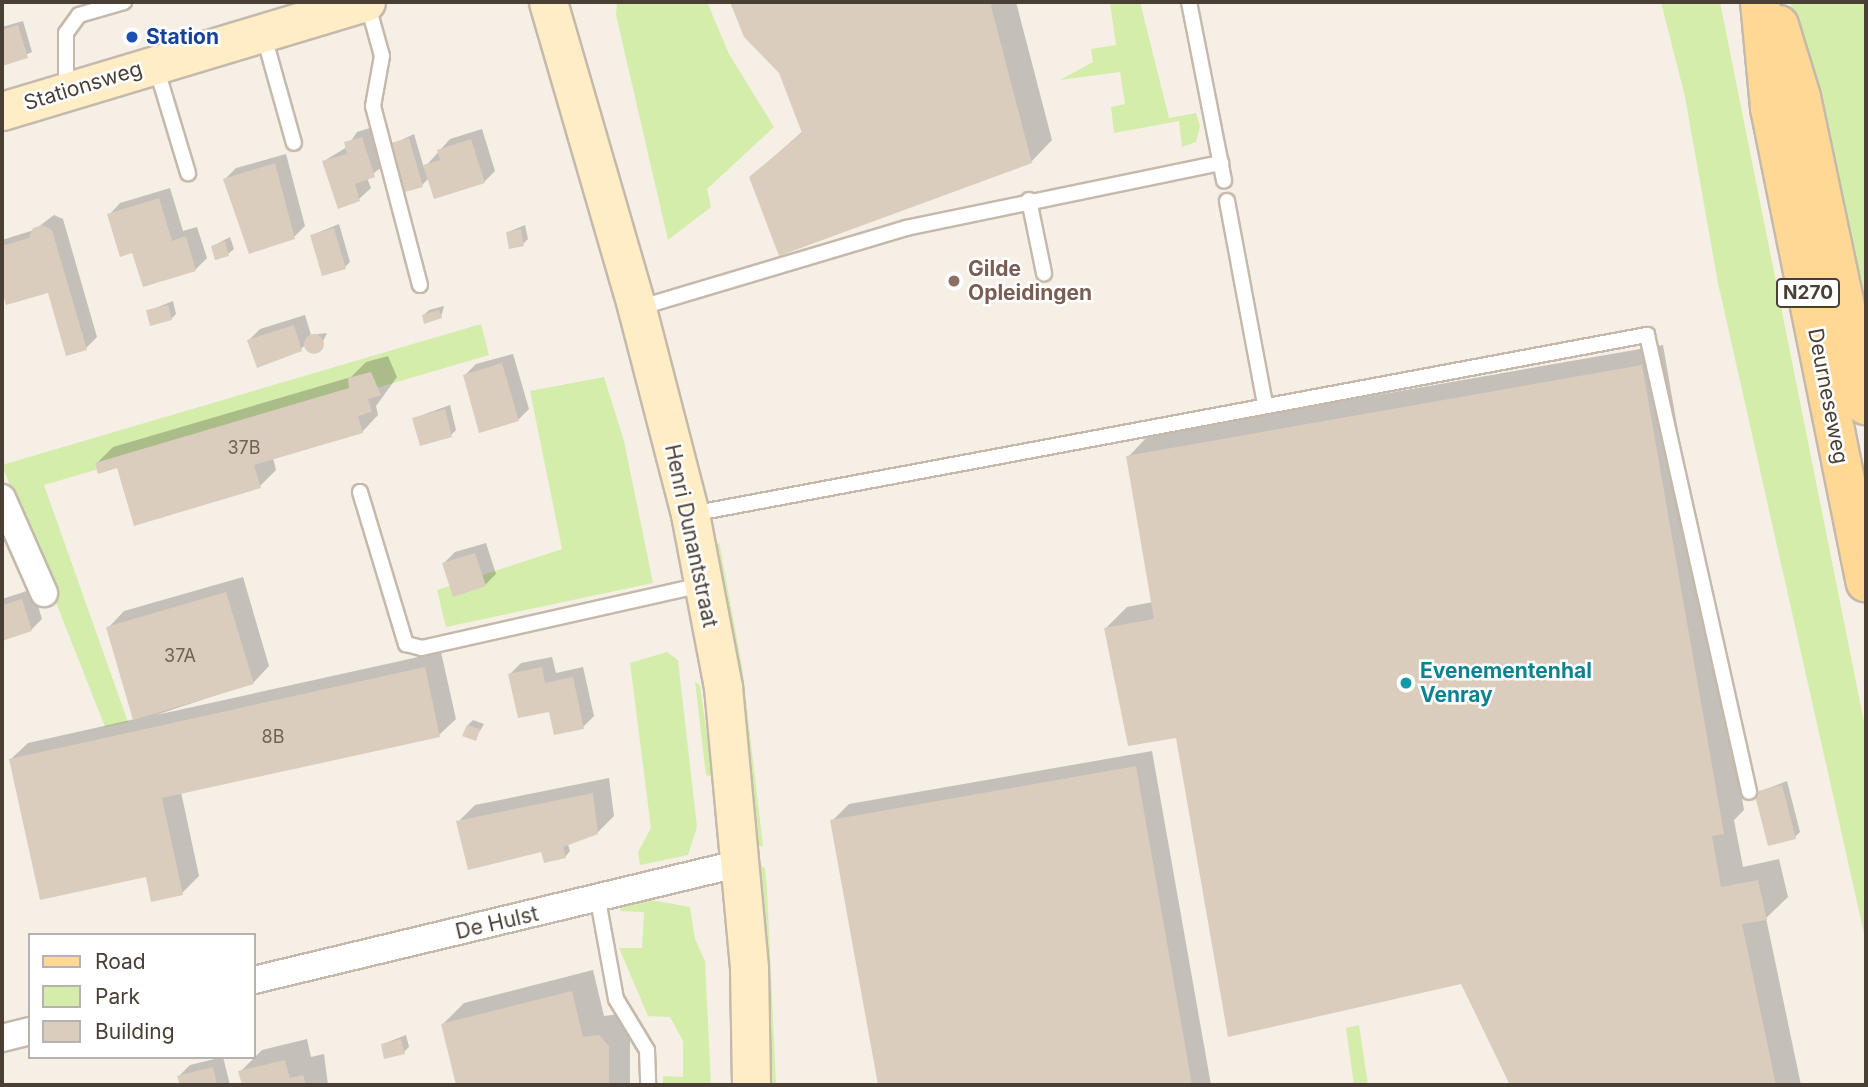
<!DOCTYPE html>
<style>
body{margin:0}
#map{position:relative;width:1868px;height:1087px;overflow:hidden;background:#f5efe6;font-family:Inter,sans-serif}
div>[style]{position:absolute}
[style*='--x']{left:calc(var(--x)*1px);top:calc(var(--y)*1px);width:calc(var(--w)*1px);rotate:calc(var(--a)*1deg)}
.green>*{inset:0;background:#d5edab}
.shadow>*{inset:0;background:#0003}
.building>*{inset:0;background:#dbcdbe}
.round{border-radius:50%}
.roads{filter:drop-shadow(2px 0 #c4b9ab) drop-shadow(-2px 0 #c4b9ab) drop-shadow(0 2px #c4b9ab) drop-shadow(0 -2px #c4b9ab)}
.lane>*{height:14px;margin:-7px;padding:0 7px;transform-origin:7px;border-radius:7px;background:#fff}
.street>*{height:26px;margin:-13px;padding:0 13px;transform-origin:13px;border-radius:13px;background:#fff}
.secondary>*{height:37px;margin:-18.5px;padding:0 18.5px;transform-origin:18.5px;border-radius:18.5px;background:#ffedc6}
.primary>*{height:38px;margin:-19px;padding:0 19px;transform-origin:19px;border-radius:19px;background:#ffd895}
.dots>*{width:19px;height:19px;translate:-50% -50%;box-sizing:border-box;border:4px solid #fff;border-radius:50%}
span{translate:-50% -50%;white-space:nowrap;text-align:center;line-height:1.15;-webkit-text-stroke:5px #fff;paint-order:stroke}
.number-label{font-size:18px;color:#6e6257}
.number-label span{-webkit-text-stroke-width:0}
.shield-label span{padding:2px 5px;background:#fff;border:2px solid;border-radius:5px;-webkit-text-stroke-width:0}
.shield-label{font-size:19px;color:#493f35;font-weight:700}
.transit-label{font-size:21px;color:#164399;font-weight:700}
.left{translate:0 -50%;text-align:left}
.street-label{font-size:21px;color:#493f35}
.education-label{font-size:21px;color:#785e54;font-weight:700}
.culture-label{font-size:21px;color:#0d838f;font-weight:700}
.frame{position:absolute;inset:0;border:4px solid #493f35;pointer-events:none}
.legend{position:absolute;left:28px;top:933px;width:228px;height:126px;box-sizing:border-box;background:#fff;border:2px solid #b6b2ae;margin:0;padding:9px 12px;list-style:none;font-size:21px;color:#493f35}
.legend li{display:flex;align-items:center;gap:14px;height:35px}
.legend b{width:35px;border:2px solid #b6b2ae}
</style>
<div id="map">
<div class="green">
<i style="clip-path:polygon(617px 2px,707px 2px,729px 54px,774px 127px,707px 189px,711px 207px,668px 240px,616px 15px)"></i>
<i style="clip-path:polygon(1110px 2px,1140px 2px,1169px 118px,1196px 113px,1200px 126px,1196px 142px,1182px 147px,1179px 121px,1114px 133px,1111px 107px,1125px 104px,1120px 72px,1060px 80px,1093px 62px,1091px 49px,1116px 45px)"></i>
<i style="clip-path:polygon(1661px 2px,1720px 2px,1866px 732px,1866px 942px,1718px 283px,1685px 97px)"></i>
<i style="clip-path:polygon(1790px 2px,1866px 2px,1866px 332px,1813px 80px)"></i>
<i style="clip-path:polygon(481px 324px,489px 355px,44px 485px,128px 722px,105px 727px,2px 465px)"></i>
<i style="clip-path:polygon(604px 377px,624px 441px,653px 583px,446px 627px,437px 590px,562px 549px,530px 391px)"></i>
<i style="clip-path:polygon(719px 542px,742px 666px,763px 846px,754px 847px,712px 553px)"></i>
<i style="clip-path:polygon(667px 652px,678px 660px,697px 827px,688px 855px,640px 865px,638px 852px,651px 828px,630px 663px)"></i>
<i style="clip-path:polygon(695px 681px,700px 686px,713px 777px,706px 775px)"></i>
<i style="clip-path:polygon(756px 863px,765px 868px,767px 889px,776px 1085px,768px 1085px)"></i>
<i style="clip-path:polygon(651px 900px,690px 907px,695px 939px,705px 961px,711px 1085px,663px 1085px,663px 1076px,683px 1077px,683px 1041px,670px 1017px,648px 1016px,619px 948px,642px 948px,644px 912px,620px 911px,622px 907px)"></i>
<i style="clip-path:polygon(1359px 1025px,1368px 1085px,1354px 1085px,1346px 1028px)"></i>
</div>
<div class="shadow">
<i style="clip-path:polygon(732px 2px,1016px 2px,1052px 140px,1031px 162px,751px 177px,803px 131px,781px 72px,746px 36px)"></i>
<i style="clip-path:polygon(23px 21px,32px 52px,2px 65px,2px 27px)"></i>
<i style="clip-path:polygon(373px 127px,385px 165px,367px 178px,371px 188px,359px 199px,324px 161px,347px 147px,357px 132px)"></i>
<i style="clip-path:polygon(482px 129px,495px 171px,484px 182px,429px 178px,422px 185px,393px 144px,414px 134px,424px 168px,450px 139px)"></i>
<i style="clip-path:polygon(286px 154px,305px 226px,294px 237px,225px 179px,236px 168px)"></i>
<i style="clip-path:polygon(170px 188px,183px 231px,197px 227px,207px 258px,196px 269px,144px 285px,133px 251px,109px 215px,120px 203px)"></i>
<i style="clip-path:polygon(54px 215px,63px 219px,97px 337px,86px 348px,49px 291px,7px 303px,2px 285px,2px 240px,34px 230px)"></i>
<i style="clip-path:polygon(339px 224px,350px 262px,345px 267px,312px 235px)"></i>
<i style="clip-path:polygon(525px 225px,528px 239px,523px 244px,508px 232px)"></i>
<i style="clip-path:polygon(230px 237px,234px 249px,228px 254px,213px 246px)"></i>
<i style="clip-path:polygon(173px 301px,176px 314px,171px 319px,148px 311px)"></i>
<i style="clip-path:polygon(444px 306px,441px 317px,424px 315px,429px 310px)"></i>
<i style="clip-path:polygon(305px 315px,311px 335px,327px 333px,319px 350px,308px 348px,309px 341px,301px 349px,249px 340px,260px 329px)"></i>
<i style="clip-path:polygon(1663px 345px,1744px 810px,1734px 820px,1743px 867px,1779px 859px,1788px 897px,1766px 918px,1801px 1085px,1510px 1085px,1462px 982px,1177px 736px,1105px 629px,1127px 607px,1153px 602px,1128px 457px,1149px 435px)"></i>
<i style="clip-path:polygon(513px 354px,529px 409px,518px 420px,465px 375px,476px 364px)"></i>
<i style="clip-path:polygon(388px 356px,397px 377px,376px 406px,378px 415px,362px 432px,273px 458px,276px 470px,260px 486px,97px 463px,113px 447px,351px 377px,366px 362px)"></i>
<i style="clip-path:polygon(450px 405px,456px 430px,451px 435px,414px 418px)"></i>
<i style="clip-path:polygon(486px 543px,496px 574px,485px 585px,444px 563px,455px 552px)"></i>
<i style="clip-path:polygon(243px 577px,269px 666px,253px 683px,156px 715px,441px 652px,456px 719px,439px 735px,181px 792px,199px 876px,182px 893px,147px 875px,11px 759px,28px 743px,135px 719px,108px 628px,124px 611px)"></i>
<i style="clip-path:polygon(33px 589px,42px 619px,31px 630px,2px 639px,2px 599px)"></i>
<i style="clip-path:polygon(552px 657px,556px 673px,583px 667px,594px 716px,583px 727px,550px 710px,510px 674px,521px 663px)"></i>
<i style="clip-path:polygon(473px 720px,484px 724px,475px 739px,468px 725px)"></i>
<i style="clip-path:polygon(1152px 751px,1211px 1085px,879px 1085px,832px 821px,849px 804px)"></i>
<i style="clip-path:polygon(609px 778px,614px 816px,597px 833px,567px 841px,570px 851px,565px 857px,549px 846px,458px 822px,475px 805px)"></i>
<i style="clip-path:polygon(1787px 781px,1800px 832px,1795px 837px,1756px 793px)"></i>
<i style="clip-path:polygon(593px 970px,604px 1016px,621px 1014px,630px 1024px,630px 1085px,458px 1085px,443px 1024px,464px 1003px)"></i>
<i style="clip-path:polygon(406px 1035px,409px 1047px,404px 1052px,383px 1044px)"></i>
<i style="clip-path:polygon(307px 1039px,311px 1057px,324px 1054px,328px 1085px,243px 1085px,240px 1072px,262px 1050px)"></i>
<i style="clip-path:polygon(223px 1057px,230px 1085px,182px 1085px,179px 1076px,190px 1065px)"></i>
</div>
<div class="building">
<i style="clip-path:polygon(730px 2px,996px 2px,991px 6px,1032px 163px,779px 256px,749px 177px,802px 133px,779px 73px,744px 37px)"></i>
<i style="clip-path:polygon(18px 25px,28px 58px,2px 66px,2px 30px)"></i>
<i style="clip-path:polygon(362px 137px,375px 177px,355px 184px,360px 201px,338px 209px,322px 161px,347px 154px,344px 142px)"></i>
<i style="clip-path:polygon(409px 138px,423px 187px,405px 192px,391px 143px)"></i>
<i style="clip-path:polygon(471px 139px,485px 183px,434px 199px,423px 165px,440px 160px,437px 150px)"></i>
<i style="clip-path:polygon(275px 163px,295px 239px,249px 254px,223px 179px)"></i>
<i style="clip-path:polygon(159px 198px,172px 241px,186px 236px,196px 271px,143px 287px,132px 253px,120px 257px,107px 214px)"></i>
<i style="clip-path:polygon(42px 225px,52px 230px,87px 350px,66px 356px,48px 293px,6px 305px,2px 291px,2px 246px,29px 238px,33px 228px)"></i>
<i style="clip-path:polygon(334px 228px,346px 269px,322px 276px,310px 235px)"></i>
<i style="clip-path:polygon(521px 229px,524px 246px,509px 249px,506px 232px)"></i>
<i style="clip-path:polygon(225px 241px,229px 256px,215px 260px,211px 246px)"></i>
<i style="clip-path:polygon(168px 305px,172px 320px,150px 326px,146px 310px)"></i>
<i style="clip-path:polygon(439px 310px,442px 318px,424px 324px,422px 315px)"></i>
<i style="clip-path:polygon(294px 325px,302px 351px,257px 368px,247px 340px)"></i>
<i class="round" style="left:304px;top:334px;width:20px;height:20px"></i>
<i style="clip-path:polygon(502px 363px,519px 421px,479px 433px,463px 375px)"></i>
<i style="clip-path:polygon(1642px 365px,1724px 834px,1712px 836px,1721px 887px,1758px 880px,1767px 920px,1742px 924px,1776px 1085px,1510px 1085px,1461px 984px,1228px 1037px,1176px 738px,1128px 746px,1104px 628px,1154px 619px,1126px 456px)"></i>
<i style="clip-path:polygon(371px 372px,381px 395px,368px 399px,372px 412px,358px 416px,363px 433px,254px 465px,261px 488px,134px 526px,117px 468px,98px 474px,95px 463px,349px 388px,348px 378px)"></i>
<i style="clip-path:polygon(445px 409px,452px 437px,420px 446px,412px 418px)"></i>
<i style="clip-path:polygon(475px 553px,486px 586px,453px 597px,442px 563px)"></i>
<i style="clip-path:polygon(226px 592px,254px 684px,133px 720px,106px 627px)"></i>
<i style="clip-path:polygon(22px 599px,32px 631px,2px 641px,2px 605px)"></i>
<i style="clip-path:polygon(425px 667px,440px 737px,162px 798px,183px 895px,151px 902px,146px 877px,40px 900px,9px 759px)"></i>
<i style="clip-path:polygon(542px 667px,545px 683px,573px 677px,584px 729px,554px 735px,549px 712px,518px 718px,508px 674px)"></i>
<i style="clip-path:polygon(467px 725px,480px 729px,476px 741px,462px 736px)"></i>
<i style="clip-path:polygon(1136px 766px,1192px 1085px,878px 1085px,830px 820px)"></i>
<i style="clip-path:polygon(1782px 785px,1796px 839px,1768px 846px,1754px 792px)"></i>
<i style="clip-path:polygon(593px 793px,598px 834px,563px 847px,566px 858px,544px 863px,541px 852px,468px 870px,456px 821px)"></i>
<i style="clip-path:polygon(572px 991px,583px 1037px,599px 1035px,609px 1046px,609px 1085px,456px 1085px,441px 1024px)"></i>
<i style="clip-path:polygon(401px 1039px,405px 1054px,384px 1059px,381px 1044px)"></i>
<i style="clip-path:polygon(285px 1060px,290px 1078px,303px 1075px,306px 1085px,242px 1085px,238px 1071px)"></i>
<i style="clip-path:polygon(213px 1067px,217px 1085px,180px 1085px,177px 1076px)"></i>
</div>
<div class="roads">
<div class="lane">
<i style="--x:367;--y:2;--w:56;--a:74.5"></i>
<i style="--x:382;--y:56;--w:51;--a:100.2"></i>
<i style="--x:373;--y:106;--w:185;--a:75.3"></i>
<i style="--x:1189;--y:2;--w:182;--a:78.9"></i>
<i style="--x:263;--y:33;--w:114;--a:74.3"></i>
<i style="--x:156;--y:67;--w:111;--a:73.2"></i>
<i style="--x:66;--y:91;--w:58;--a:-90"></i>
<i style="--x:66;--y:33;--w:22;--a:-54"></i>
<i style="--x:79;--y:15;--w:47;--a:-16.1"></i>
<i style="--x:1029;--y:200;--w:75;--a:78.4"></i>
<i style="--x:1227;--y:201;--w:208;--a:79.4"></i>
<i style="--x:638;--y:308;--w:280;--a:-16.6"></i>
<i style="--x:906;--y:228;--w:322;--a:-11.7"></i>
<i style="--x:360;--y:492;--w:159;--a:73.2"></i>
<i style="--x:406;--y:644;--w:16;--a:14"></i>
<i style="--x:422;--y:648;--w:287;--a:-12.7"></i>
<i style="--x:691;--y:514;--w:973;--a:-10.61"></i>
<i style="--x:1647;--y:335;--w:468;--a:77.4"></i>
<i style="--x:598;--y:900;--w:101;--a:79.7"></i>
<i style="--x:616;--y:999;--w:60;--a:58.7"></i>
<i style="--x:647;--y:1050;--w:35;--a:88"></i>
</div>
<div class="street">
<i style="--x:2;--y:498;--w:104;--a:66.1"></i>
<i style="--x:254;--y:980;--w:499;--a:-13.5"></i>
<i style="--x:2;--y:1038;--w:29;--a:-14"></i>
</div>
<div class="secondary">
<i style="--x:548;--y:2;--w:320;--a:73.8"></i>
<i style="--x:637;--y:309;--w:212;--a:75.5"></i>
<i style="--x:690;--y:514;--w:176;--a:79.2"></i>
<i style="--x:723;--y:687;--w:283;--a:84.7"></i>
<i style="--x:749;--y:969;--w:116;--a:89"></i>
<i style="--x:2;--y:111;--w:380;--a:-16.7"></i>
</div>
<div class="primary">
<i style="--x:1760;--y:2;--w:106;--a:84.6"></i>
<i style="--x:1770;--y:108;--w:484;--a:78.6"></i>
<i style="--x:1779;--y:25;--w:75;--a:73"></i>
<i style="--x:1801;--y:97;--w:315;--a:78.1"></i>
</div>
</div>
<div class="dots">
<i style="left:132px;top:37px;background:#1a4fb4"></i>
<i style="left:954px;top:281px;background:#8d6e63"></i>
<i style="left:1406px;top:683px;background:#0f9aa8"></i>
</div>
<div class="number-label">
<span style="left:244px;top:448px">37B</span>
<span style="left:180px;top:656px">37A</span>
<span style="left:273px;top:737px">8B</span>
</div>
<div class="shield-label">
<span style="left:1808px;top:293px">N270</span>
</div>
<div class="transit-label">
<span class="left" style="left:146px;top:37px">Station</span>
</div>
<div class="street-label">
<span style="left:83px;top:86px;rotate:-17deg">Stationsweg</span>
<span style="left:1828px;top:396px;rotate:79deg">Deurneseweg</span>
<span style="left:691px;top:536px;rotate:78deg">Henri Dunantstraat</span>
<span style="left:497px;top:923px;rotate:-13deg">De Hulst</span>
</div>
<div class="education-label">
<span class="left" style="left:968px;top:281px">Gilde<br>Opleidingen</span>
</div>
<div class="culture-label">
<span class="left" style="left:1420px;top:683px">Evenementenhal<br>Venray</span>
</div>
<div class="frame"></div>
<ul class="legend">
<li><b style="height:9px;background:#ffd895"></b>Road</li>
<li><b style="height:19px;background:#d5edab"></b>Park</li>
<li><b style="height:19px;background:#dbcdbe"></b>Building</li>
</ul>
</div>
